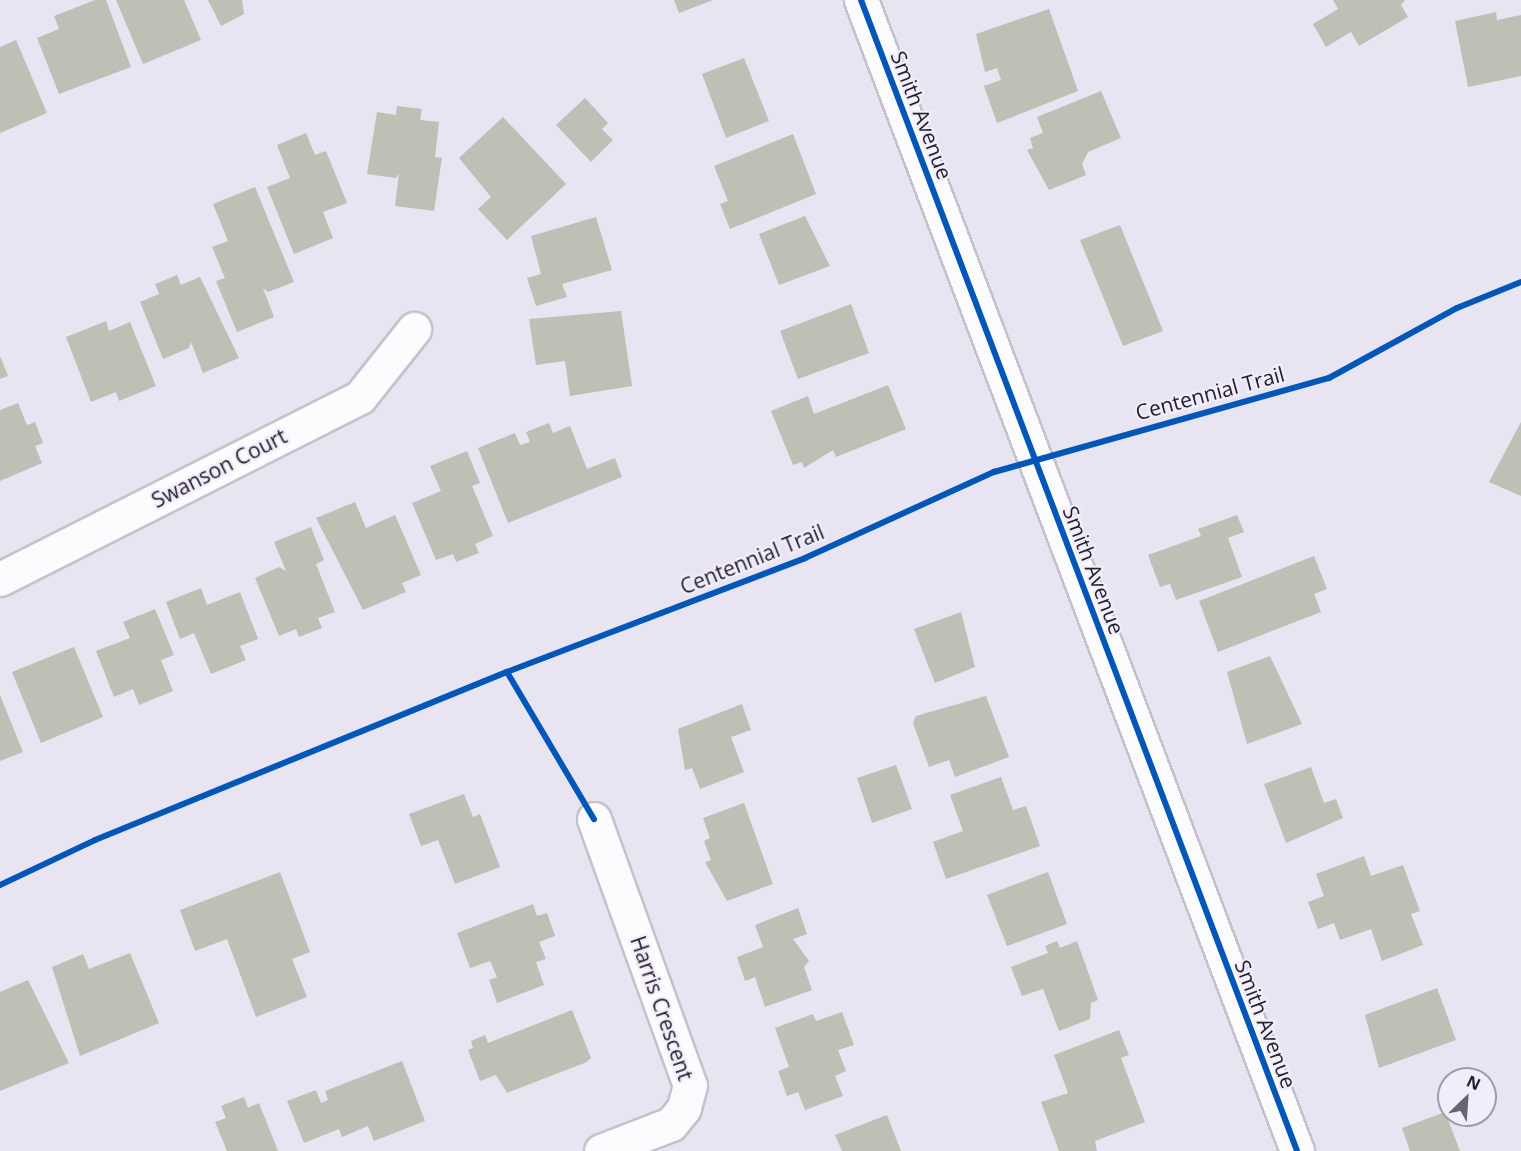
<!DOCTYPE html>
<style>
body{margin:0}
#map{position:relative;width:1521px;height:1151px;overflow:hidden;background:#e8e4f2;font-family:"Open Sans",sans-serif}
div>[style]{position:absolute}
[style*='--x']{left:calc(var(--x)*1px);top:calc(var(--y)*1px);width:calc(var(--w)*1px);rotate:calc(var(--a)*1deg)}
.building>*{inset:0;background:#bebfb5}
.roads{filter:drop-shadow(2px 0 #c5c2cd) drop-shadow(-2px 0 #c5c2cd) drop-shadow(0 2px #c5c2cd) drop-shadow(0 -2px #c5c2cd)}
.minor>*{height:33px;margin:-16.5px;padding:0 16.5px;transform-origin:16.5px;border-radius:16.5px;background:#fcfbfd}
.cycleway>*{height:6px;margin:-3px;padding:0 3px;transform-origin:3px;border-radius:3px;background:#0057b8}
span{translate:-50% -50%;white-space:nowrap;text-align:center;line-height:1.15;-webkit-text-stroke:4.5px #f2edfd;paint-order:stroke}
.street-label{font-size:21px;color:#24202a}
.north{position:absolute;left:1437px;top:1067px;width:60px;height:60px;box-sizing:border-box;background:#f2edfd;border:2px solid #a09ba9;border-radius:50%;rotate:25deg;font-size:16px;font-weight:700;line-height:24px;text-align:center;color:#24202a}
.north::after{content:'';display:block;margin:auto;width:21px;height:27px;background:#696570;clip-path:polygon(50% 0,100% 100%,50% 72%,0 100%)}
</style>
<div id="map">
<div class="building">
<i style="clip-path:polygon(95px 0,106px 0,131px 67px,59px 94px,37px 38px,59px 29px,54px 16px)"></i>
<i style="clip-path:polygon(116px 0,184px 0,201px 40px,143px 64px)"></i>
<i style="clip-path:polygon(208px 0,242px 0,244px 14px,221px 26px)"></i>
<i style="clip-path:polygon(674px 0,713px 0,679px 13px)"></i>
<i style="clip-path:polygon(1333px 0,1405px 0,1401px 5px,1408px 17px,1359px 46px,1351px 32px,1326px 47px,1313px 24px,1338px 9px)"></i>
<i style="clip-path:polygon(1049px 9px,1078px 91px,997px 123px,984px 86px,1001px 80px,997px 68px,985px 72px,976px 34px)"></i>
<i style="clip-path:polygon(1496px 12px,1497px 20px,1521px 15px,1521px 76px,1468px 87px,1455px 21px)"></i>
<i style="clip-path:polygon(16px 40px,47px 113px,0 133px,0 47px)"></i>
<i style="clip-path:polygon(744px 58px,769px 121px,726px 138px,702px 74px)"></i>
<i style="clip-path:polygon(1101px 91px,1121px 138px,1088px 152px,1082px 164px,1086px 175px,1049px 190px,1027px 150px,1033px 148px,1030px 138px,1043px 133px,1037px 117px)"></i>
<i style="clip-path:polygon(585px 98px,608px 123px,602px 129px,613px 140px,591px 162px,556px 125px)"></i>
<i style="clip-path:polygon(397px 106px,422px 109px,420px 120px,439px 122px,435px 157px,442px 158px,434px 211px,395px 206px,399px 173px,396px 178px,367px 174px,377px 112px,396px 115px)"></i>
<i style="clip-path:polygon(503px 117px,566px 184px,507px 240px,478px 209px,491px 197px,459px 158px)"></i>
<i style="clip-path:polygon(306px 133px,315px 155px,326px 151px,347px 203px,323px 212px,333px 238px,294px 254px,267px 187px,290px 178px,277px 145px)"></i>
<i style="clip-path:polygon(793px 134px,816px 194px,730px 229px,720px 204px,728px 201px,714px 166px)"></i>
<i style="clip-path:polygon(255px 187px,294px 282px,268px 292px,263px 288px,274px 317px,237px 332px,216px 281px,225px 278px,212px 247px,228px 241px,213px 204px)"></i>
<i style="clip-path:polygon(805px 216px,830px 266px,779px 285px,759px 234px)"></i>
<i style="clip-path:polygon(596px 217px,612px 270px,562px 284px,567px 297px,536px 306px,527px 278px,541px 274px,531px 236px)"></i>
<i style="clip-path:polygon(1120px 225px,1163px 331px,1123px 346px,1080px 240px)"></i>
<i style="clip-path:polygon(177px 275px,181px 285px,200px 277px,239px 358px,203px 373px,191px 342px,189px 348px,163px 359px,140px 302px,159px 294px,155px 284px)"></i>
<i style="clip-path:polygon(851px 304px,869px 353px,798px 379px,780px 331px)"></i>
<i style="clip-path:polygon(621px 311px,632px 386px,570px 396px,565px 361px,536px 365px,529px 319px)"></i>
<i style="clip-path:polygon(106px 321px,109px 331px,130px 322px,156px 386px,119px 401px,116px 392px,91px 402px,66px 337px)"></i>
<i style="clip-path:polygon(0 356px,8px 376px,0 379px)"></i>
<i style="clip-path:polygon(888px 385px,906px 429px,836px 457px,833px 450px,804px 468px,802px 462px,793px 465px,771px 411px,808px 396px,814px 414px)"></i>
<i style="clip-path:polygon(18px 403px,27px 425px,35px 422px,43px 443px,35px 446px,42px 463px,0 481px,0 410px)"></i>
<i style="clip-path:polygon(1521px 422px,1521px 496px,1489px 482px)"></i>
<i style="clip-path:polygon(549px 423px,553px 433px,570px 426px,587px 469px,615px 458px,622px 477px,508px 523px,478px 448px,515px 433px,520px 445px,530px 442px,526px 432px)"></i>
<i style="clip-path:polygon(467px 451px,480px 483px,472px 486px,493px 536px,475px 544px,479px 553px,456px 562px,453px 554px,436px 560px,412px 503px,441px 491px,430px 466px)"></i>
<i style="clip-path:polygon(355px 502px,366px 528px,395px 515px,421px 575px,402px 583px,406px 592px,363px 610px,316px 518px)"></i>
<i style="clip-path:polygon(1237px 515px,1244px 532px,1228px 538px,1242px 577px,1176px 600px,1170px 584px,1160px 587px,1148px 555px,1201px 536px,1198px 529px)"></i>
<i style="clip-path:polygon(311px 527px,324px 560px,316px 564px,335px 612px,318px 618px,322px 628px,299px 637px,296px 629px,279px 636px,255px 578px,279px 567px,286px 571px,274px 542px)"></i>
<i style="clip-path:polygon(1314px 556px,1327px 589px,1314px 594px,1321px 612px,1218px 652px,1199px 601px)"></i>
<i style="clip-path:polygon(201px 588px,207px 605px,240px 592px,258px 639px,240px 646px,246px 660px,211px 674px,194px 633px,180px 639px,166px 602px)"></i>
<i style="clip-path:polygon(155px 609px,174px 655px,161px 660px,173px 691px,139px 705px,133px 689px,114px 697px,96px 651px,130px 638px,123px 622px)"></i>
<i style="clip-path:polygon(961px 612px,975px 667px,935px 683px,914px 629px)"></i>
<i style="clip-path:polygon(74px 647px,103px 717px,41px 743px,12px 672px)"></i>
<i style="clip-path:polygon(1270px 656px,1302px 724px,1247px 744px,1227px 672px)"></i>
<i style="clip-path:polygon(0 695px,23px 752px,0 761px)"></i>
<i style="clip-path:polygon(986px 696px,1009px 757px,955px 777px,949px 760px,929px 767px,913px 723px,916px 716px)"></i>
<i style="clip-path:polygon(742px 704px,751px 730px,731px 737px,744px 772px,700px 789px,692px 768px,685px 770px,678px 729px)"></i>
<i style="clip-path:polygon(896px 765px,912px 809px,872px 823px,857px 778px)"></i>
<i style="clip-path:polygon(1311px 767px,1324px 803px,1336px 799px,1343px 818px,1286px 843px,1264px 784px)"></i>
<i style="clip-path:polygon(1001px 777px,1013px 810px,1026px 806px,1040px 846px,946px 879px,933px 842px,963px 831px,950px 795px)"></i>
<i style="clip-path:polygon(464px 794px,473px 817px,480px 814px,500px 867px,455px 884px,438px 840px,421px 846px,409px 814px)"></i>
<i style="clip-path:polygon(744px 803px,773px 884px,727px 901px,705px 862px,711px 860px,704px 841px,710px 838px,703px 818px)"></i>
<i style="clip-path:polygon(1364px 856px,1371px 876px,1403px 865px,1420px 911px,1411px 914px,1423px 945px,1382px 961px,1371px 929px,1340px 940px,1334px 923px,1318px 929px,1308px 902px,1324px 896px,1316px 874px)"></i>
<i style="clip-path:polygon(280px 872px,310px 952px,292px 959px,307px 997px,256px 1017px,227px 939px,195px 951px,180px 910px)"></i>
<i style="clip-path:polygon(1048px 872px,1067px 924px,1007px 946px,987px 895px)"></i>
<i style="clip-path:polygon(533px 904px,537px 916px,547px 913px,555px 936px,539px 942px,546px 959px,536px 962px,544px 985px,497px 1003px,489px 980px,497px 977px,490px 961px,470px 968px,457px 933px)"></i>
<i style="clip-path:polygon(798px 908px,807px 934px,793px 939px,809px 961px,804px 967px,812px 990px,765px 1007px,755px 977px,745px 981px,737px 957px,763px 947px,755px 925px)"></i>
<i style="clip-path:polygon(1057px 941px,1060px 948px,1077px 941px,1098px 1000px,1091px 1003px,1090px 1019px,1059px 1031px,1043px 989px,1022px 996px,1011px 967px,1048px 953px,1045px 946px)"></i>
<i style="clip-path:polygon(130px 953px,159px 1023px,80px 1056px,52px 967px,83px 954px,89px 969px)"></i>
<i style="clip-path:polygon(28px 980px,69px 1063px,0 1091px,0 992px)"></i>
<i style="clip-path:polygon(1437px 988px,1456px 1040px,1379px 1068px,1365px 1015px)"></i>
<i style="clip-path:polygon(572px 1010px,591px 1058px,587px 1062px,507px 1093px,496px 1075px,480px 1081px,468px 1050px,473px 1048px,471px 1041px,485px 1035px,488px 1043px)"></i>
<i style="clip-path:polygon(842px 1012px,854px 1045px,838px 1050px,846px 1071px,835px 1076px,843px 1096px,805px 1110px,798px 1092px,787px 1096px,778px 1071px,789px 1067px,775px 1028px,813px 1014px,816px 1021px)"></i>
<i style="clip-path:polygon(1119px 1030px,1129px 1055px,1121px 1058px,1145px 1122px,1095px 1141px,1097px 1151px,1059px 1151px,1041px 1102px,1068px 1093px,1054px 1055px)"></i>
<i style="clip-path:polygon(402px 1061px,425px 1121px,374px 1141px,368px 1126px,342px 1137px,339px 1129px,304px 1143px,287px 1101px,316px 1090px,321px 1103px,328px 1100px,325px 1091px)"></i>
<i style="clip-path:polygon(244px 1097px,248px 1108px,259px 1103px,278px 1151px,227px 1151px,215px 1122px,226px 1118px,221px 1106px)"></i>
<i style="clip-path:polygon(1445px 1112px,1460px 1151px,1410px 1151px,1402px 1128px)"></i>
<i style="clip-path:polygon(887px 1115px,901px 1151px,842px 1151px,835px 1135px)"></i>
</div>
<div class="roads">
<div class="minor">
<i style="--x:861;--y:0;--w:1231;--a:69.25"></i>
<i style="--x:0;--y:579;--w:403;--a:-26.8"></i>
<i style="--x:360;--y:397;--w:87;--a:-51.5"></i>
<i style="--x:594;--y:819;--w:283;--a:70.2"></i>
<i style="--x:690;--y:1085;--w:24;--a:105"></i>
<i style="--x:684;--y:1108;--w:21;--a:129"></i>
<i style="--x:671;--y:1124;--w:75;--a:158.9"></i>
</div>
</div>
<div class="cycleway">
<i style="--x:861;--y:0;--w:1231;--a:69.25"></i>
<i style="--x:507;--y:672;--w:171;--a:59.4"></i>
<i style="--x:0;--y:885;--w:105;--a:-25.3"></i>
<i style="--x:95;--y:840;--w:445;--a:-22.2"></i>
<i style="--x:507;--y:672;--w:319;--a:-20.9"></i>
<i style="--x:805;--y:558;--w:208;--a:-24.5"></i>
<i style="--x:994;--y:472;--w:348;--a:-15.7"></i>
<i style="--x:1329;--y:378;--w:146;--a:-28.7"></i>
<i style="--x:1457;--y:308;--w:69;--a:-22.1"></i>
</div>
<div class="street-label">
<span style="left:922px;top:115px;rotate:69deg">Smith Avenue</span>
<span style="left:1210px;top:393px;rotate:-15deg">Centennial Trail</span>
<span style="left:219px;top:468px;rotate:-27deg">Swanson Court</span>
<span style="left:752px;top:559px;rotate:-22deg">Centennial Trail</span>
<span style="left:1094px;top:570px;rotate:69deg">Smith Avenue</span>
<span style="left:662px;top:1008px;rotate:71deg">Harris Crescent</span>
<span style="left:1266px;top:1024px;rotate:69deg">Smith Avenue</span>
</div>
<div class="north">N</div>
</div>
